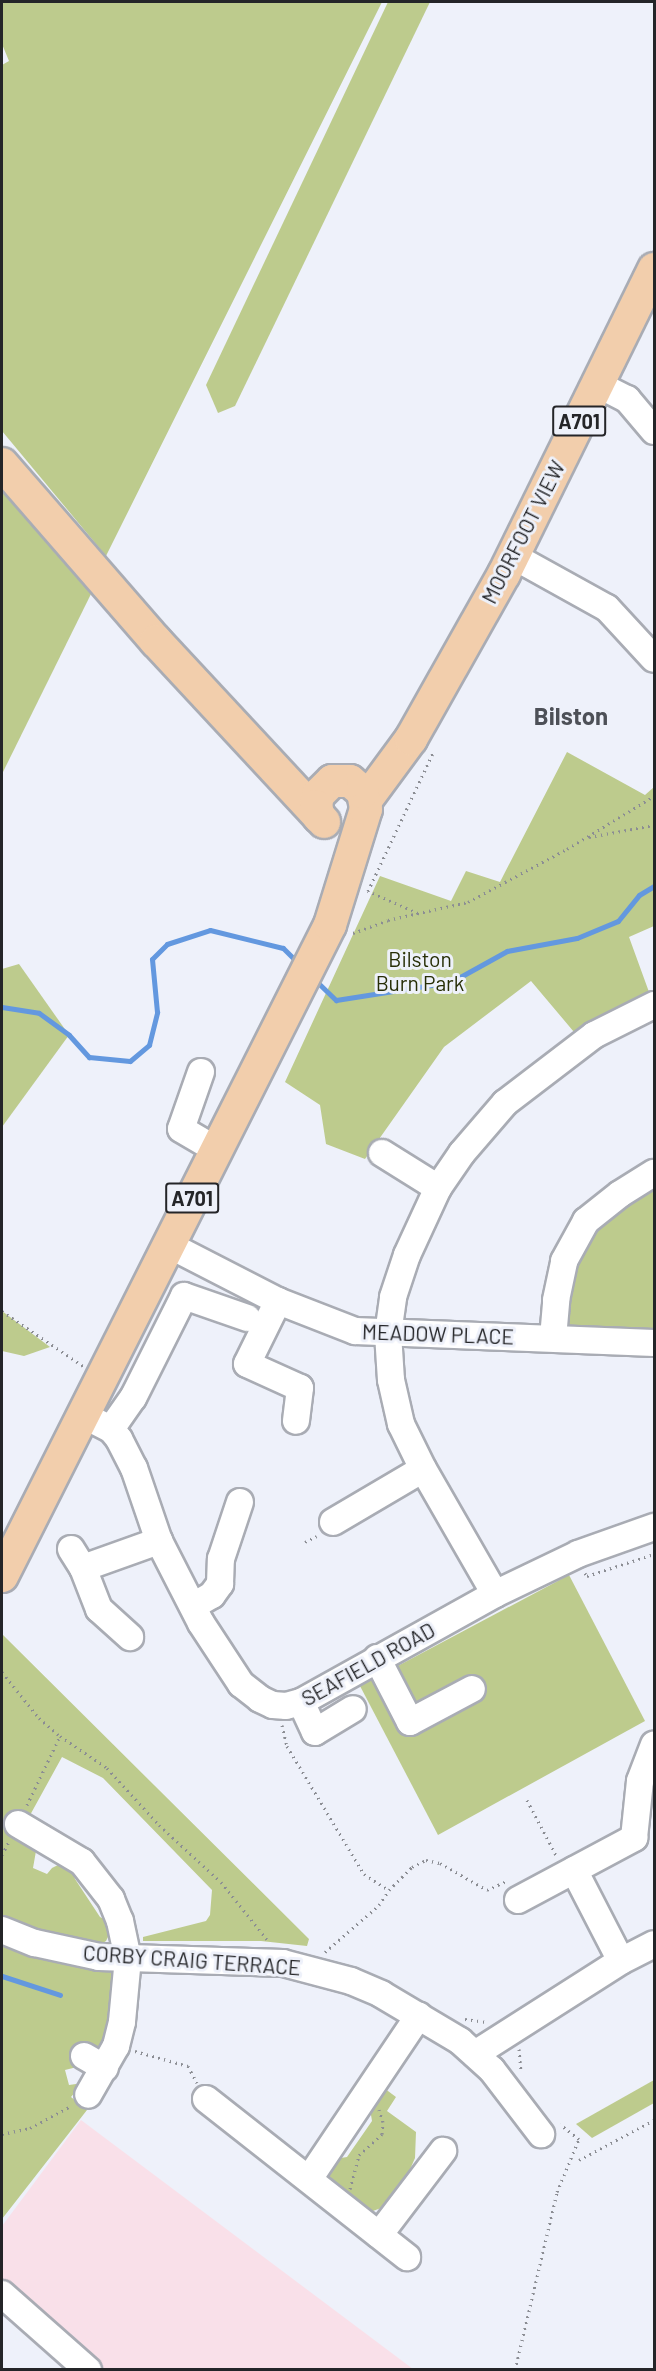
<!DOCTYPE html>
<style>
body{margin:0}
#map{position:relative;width:656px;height:2371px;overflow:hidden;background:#eef1fa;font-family:Barlow,sans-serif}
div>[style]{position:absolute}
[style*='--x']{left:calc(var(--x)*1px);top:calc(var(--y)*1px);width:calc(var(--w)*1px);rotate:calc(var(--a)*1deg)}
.commercial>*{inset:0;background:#f9e0e9}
.green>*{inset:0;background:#bdcb8d}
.stream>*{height:5px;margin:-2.5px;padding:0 2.5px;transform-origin:2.5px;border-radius:2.5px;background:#6398df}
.path>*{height:3px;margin-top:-1.5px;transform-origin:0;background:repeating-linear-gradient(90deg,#8b8d93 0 1.5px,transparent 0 6px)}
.roads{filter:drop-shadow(2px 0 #a9acb4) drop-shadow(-2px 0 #a9acb4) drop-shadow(0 2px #a9acb4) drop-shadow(0 -2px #a9acb4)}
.minor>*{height:26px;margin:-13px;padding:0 13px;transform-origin:13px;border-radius:13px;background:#fff}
.major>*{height:32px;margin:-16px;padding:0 16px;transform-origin:16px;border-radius:16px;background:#f2ceac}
span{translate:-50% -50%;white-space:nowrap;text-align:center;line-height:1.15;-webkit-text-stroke:6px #eef1fa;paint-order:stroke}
.shield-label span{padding:2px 4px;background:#eef1fa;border:2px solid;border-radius:4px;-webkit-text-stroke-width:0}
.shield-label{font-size:20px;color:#242528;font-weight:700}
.street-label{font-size:21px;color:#242528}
.park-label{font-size:21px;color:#272e06}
.quarter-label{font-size:24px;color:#4d5057;font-weight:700}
.frame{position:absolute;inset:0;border:3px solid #242528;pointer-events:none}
</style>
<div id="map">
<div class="commercial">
<i style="clip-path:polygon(81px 2120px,413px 2369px,105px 2369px,2px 2279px,2px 2226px)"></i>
</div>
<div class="green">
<i style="clip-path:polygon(2px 2px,382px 2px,106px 556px,2px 431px,2px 65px,9px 61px,2px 44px)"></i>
<i style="clip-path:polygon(388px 2px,430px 2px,235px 406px,218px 413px,206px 385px)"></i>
<i style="clip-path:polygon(2px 490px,91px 594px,2px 774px)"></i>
<i style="clip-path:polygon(567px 752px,645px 795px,654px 787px,654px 926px,629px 937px,649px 992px,574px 1032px,531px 981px,444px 1047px,365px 1159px,326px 1144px,320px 1105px,285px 1082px,380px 876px,451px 901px,466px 871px,500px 882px)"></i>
<i style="clip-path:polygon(19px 964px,69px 1035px,2px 1127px,2px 969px)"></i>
<i style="clip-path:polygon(654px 1183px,654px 1329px,593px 1327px,585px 1332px,573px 1330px,565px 1322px,573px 1265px,592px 1228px)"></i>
<i style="clip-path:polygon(2px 1311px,50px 1347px,24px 1356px,2px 1351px)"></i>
<i style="clip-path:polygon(569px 1575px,645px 1721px,438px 1835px,360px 1686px)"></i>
<i style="clip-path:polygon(2px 1634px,309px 1939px,307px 1946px,261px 1941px,143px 1941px,143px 1937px,206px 1921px,210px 1915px,212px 1890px,103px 1778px,62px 1757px,18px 1837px,30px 1841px,36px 1851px,33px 1868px,47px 1874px,52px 1868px,60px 1864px,71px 1865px,75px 1879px,100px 1917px,107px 1921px,110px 1933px,106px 1941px,95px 1948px,46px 1936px,2px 1918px)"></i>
<i style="clip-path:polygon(2px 1939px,106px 1967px,112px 1974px,115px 1985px,108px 2030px,101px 2045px,92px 2048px,81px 2066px,65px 2070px,69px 2085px,83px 2083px,71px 2097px,87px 2110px,2px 2219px)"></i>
<i style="clip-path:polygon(654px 2080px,654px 2103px,592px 2138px,576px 2124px)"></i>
<i style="clip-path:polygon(384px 2088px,396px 2097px,387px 2111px,416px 2132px,415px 2158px,408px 2174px,384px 2207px,370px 2212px,329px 2182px,329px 2173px,335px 2159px,347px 2157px,372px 2121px,370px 2109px)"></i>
</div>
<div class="stream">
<i style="--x:313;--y:978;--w:32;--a:44"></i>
<i style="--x:336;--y:1000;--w:116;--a:-8.9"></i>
<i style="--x:451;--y:982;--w:64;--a:-29"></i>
<i style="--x:507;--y:951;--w:71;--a:-10.5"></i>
<i style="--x:577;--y:938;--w:44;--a:-22.5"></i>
<i style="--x:618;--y:921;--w:33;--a:-51"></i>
<i style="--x:639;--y:895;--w:17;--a:-31"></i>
<i style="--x:2;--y:1007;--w:37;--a:9"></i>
<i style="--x:39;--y:1013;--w:37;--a:36"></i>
<i style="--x:69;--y:1035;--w:30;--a:48"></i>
<i style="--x:89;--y:1057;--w:41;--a:5.6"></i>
<i style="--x:130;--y:1061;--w:25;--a:-40"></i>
<i style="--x:149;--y:1045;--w:34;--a:-76"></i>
<i style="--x:157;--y:1012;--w:53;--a:-95.4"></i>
<i style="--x:152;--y:959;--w:21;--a:-45"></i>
<i style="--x:167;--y:944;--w:45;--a:-18"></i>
<i style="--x:210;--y:930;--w:75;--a:13.9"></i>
<i style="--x:283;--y:948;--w:21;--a:45"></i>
<i style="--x:2;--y:1976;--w:61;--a:18.1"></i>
</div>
<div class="path">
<i style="--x:589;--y:837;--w:66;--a:-10.5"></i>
<i style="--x:418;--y:913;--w:55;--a:-156.3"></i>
<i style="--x:368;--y:891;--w:155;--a:-64.8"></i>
<i style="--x:353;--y:933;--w:37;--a:-20"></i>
<i style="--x:388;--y:920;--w:82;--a:-12.7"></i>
<i style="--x:468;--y:902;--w:112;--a:-28.2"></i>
<i style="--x:567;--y:849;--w:102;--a:-31.3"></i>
<i style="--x:2;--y:1311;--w:98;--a:34.2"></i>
<i style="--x:305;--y:1542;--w:13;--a:-27"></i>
<i style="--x:585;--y:1573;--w:4;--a:56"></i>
<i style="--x:587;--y:1576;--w:71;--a:-18.2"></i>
<i style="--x:2;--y:1672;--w:59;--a:51.2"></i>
<i style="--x:39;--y:1718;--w:28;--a:41"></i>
<i style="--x:60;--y:1736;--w:57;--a:34.2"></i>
<i style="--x:107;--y:1768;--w:77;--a:47.6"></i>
<i style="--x:159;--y:1825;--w:84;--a:42.6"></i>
<i style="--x:221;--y:1882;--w:77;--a:51.3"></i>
<i style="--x:282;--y:1725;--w:22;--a:77"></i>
<i style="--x:287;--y:1746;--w:149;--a:59"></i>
<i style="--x:364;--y:1874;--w:30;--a:33"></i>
<i style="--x:527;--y:1800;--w:62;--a:62.2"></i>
<i style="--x:27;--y:1805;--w:76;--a:-64.4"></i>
<i style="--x:2;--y:1855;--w:16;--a:-63"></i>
<i style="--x:325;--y:1952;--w:72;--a:-41"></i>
<i style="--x:379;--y:1905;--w:18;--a:-56"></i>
<i style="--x:389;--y:1890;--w:33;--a:-45"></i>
<i style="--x:412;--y:1867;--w:16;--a:-27"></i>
<i style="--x:426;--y:1860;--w:14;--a:12"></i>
<i style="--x:440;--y:1863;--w:54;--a:29.9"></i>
<i style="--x:487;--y:1890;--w:23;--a:-25"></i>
<i style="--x:465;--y:2019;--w:21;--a:8"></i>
<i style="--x:519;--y:2049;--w:23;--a:85"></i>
<i style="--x:135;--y:2051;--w:55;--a:15.8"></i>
<i style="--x:188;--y:2066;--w:19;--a:62"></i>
<i style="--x:2;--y:2134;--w:29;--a:-12"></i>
<i style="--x:30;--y:2128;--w:47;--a:-28.2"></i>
<i style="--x:579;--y:2160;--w:85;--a:-28.1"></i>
<i style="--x:350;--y:2189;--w:35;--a:-75"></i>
<i style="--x:359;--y:2155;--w:31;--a:-42"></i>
<i style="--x:382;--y:2134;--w:12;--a:-85"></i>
<i style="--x:383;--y:2122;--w:13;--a:-108"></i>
<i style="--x:515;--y:2370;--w:183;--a:-76.7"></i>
<i style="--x:557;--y:2192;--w:57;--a:-67.5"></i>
<i style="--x:579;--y:2139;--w:24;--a:-142"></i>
</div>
<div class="roads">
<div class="minor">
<i style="--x:597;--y:384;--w:34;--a:27"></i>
<i style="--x:627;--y:399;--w:42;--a:49.8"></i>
<i style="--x:513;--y:556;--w:107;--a:29"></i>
<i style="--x:607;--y:608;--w:69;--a:47.3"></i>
<i style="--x:201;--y:1072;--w:60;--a:109.3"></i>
<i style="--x:181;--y:1129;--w:42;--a:30.3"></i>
<i style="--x:382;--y:1153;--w:66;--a:32"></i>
<i style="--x:169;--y:1245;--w:123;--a:27.2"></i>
<i style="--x:278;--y:1301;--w:83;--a:21.3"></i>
<i style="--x:355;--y:1331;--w:299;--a:2.3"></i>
<i style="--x:278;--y:1301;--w:70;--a:116.2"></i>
<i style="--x:247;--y:1364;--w:58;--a:24.4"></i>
<i style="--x:300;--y:1388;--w:33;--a:97"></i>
<i style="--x:553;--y:1338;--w:38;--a:-85"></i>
<i style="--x:556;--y:1300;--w:40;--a:-78"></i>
<i style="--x:564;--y:1261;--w:46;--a:-61.2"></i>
<i style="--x:586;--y:1221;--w:43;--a:-38.5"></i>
<i style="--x:620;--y:1194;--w:40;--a:-32"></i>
<i style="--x:83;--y:1415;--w:31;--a:27"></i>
<i style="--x:111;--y:1429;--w:13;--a:51"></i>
<i style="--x:119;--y:1439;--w:33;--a:63"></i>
<i style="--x:134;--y:1468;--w:77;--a:71.1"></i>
<i style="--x:159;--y:1541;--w:92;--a:62.9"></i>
<i style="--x:201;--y:1623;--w:73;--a:56.7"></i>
<i style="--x:241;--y:1684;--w:24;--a:38"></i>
<i style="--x:260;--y:1699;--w:14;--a:25"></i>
<i style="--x:273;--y:1705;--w:13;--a:4"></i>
<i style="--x:286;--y:1706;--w:16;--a:-15"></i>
<i style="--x:301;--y:1702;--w:222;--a:-29.1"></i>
<i style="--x:495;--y:1594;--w:92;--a:-25.7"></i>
<i style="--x:578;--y:1554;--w:81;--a:-19.6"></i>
<i style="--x:111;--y:1429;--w:38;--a:-55"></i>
<i style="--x:133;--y:1398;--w:114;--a:-63.4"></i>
<i style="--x:184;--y:1296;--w:67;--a:19.2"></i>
<i style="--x:333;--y:1522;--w:104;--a:-30.5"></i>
<i style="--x:71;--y:1549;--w:22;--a:58"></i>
<i style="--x:83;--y:1568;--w:44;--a:68.7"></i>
<i style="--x:99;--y:1609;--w:42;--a:42.1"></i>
<i style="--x:83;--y:1568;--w:81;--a:-19.6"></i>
<i style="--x:495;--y:1594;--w:144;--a:-119.9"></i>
<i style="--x:423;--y:1469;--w:50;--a:-116.1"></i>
<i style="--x:401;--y:1424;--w:45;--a:-102.8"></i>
<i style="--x:391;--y:1380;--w:46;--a:-93.7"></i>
<i style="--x:388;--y:1334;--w:37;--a:-82"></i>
<i style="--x:393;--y:1297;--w:44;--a:-71.6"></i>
<i style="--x:407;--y:1255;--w:74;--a:-65.2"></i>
<i style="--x:438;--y:1188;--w:42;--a:-55.6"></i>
<i style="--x:462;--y:1153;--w:66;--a:-49.3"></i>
<i style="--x:505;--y:1103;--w:112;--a:-37.4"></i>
<i style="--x:594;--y:1035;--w:67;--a:-26.6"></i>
<i style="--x:193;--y:1606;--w:22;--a:-30"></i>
<i style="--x:212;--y:1595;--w:14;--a:-54"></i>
<i style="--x:220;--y:1584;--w:25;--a:-88"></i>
<i style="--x:221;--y:1559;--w:60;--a:-71.6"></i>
<i style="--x:377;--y:1658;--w:72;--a:62.7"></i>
<i style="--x:410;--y:1722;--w:70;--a:-28"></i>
<i style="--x:301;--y:1702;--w:33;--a:65"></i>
<i style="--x:315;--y:1732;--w:44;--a:-31.2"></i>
<i style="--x:18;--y:1824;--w:74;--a:30.7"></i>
<i style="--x:82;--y:1862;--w:47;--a:51.9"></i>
<i style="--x:111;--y:1899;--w:24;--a:68"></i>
<i style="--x:120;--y:1921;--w:38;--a:78"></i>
<i style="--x:128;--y:1958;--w:64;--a:95.4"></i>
<i style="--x:122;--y:2022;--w:25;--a:104"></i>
<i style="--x:116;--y:2046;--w:56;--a:119.7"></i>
<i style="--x:574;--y:1870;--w:102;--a:62.7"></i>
<i style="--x:518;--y:1900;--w:132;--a:-28.1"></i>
<i style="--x:634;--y:1838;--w:57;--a:-84"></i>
<i style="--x:640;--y:1781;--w:39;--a:-69"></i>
<i style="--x:2;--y:1930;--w:35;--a:22"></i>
<i style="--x:35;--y:1943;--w:66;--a:12.3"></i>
<i style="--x:99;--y:1957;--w:184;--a:1.9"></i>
<i style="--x:283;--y:1963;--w:70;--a:14.8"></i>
<i style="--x:351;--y:1981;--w:33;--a:23"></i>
<i style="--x:381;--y:1994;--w:92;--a:30.7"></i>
<i style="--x:460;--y:2041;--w:43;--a:42.2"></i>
<i style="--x:492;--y:2070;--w:81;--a:52.6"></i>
<i style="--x:475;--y:2054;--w:173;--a:-32.5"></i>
<i style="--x:621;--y:1961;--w:37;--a:-27"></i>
<i style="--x:84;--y:2056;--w:24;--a:30"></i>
<i style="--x:206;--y:2099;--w:256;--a:38.2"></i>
<i style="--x:309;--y:2179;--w:197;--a:-56.1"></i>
<i style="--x:379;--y:2235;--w:106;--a:-52.7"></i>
<i style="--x:2;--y:2294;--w:115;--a:41.5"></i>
</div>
<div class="major">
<i style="--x:2;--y:464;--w:235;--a:49"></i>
<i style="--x:156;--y:641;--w:247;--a:47.1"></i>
<i style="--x:366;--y:800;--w:76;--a:-53.6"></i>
<i style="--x:411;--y:739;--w:189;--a:-60.6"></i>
<i style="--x:504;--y:574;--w:340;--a:-63.8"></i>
<i style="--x:2;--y:1576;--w:729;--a:-63.26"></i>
<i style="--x:330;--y:925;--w:121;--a:-72.8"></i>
<i style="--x:366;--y:809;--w:17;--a:-100"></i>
<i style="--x:363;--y:792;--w:17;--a:-140"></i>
<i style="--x:350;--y:781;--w:18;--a:180"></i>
<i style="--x:332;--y:781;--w:20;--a:135"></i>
<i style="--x:318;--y:795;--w:11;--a:100"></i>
<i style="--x:316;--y:806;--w:11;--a:75"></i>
</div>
</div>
<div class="shield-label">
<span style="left:579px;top:421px">A701</span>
<span style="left:192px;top:1198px">A701</span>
</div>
<div class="street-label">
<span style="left:523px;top:532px;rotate:-63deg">MOORFOOT VIEW</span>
<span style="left:438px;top:1334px;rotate:2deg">MEADOW PLACE</span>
<span style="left:368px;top:1664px;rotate:-29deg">SEAFIELD ROAD</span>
<span style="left:192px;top:1960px;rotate:4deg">CORBY CRAIG TERRACE</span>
</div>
<div class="park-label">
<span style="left:420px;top:971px">Bilston<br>Burn Park</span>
</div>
<div class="quarter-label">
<span style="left:571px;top:716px">Bilston</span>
</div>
<div class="frame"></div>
</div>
